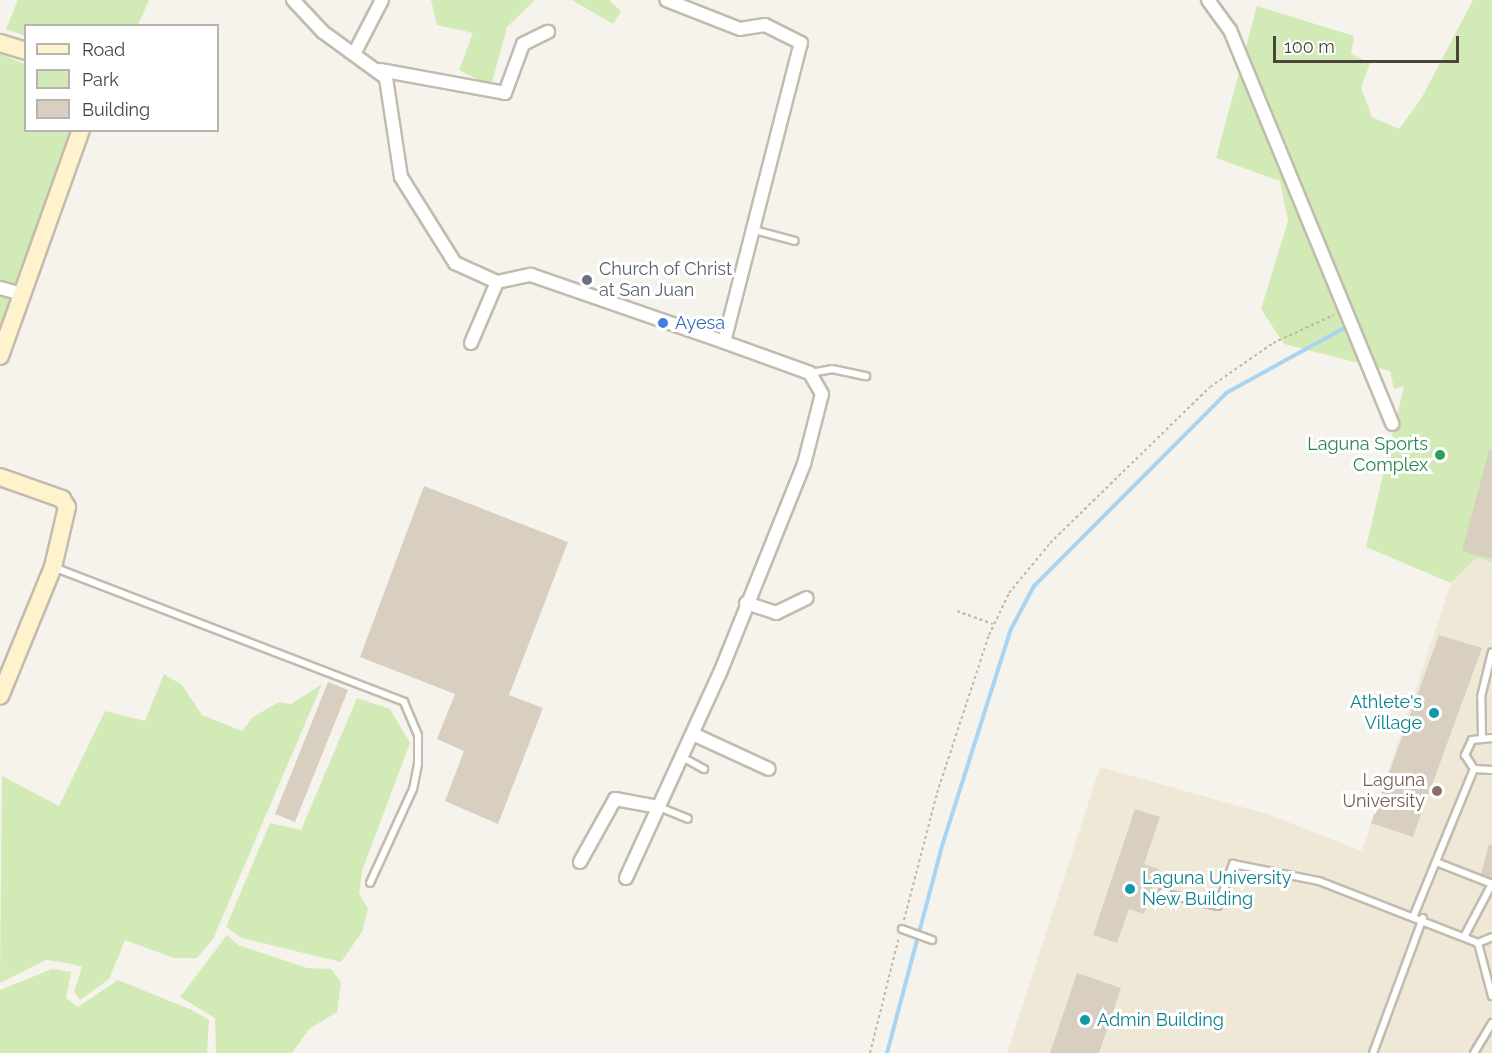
<!DOCTYPE html>
<style>
body{margin:0}
#map{position:relative;width:1492px;height:1053px;overflow:hidden;background:#f6f3ec;font-family:Raleway,sans-serif}
div>[style]{position:absolute}
[style*='--x']{left:calc(var(--x)*1px);top:calc(var(--y)*1px);width:calc(var(--w)*1px);rotate:calc(var(--a)*1deg)}
.education>*{inset:0;background:#efe8d6}
.green>*{inset:0;background:#d2eab5}
.stream>*{height:4px;margin:-2px;padding:0 2px;transform-origin:2px;border-radius:2px;background:#a9d4f2}
.building>*{inset:0;background:#d8cfc1}
.path>*{height:2px;margin-top:-1px;transform-origin:0;background:repeating-linear-gradient(90deg,#c4b79f 0 3px,transparent 0 6px)}
.roads{filter:drop-shadow(2px 0 #c2bbae) drop-shadow(-2px 0 #c2bbae) drop-shadow(0 2px #c2bbae) drop-shadow(0 -2px #c2bbae)}
.lane>*{height:6px;margin:-3px;padding:0 3px;transform-origin:3px;border-radius:3px;background:#fff}
.street>*{height:12px;margin:-6px;padding:0 6px;transform-origin:6px;border-radius:6px;background:#fff}
.secondary>*{height:16px;margin:-8px;padding:0 8px;transform-origin:8px;border-radius:8px;background:#fff3cd}
.dots>*{width:16px;height:16px;translate:-50% -50%;box-sizing:border-box;border:3px solid #fff;border-radius:50%}
span{translate:-50% -50%;white-space:nowrap;text-align:center;line-height:1.15;-webkit-text-stroke:6px #fff;paint-order:stroke}
.worship-label{font-size:18px;color:#5b616d}
.left{translate:0 -50%;text-align:left}
.shop-label{font-size:18px;color:#366cbe}
.leisure-label{font-size:18px;color:#27864d}
.right{translate:-100% -50%;text-align:right}
.culture-label{font-size:18px;color:#0d838f}
.education-label{font-size:18px;color:#785e54}
.legend{position:absolute;left:24px;top:24px;width:195px;height:108px;box-sizing:border-box;background:#fff;border:2px solid #b7b4b0;margin:0;padding:8px 10px;list-style:none;font-size:18px;color:#4b4439}
.legend li{display:flex;align-items:center;gap:12px;height:30px}
.legend b{width:30px;border:2px solid #b7b4b0}
.scale{position:absolute;left:1273px;top:36px;width:186px;height:27px;box-sizing:border-box;border:3px solid #4b4439;border-top:0;padding-left:8px;font-size:18px;line-height:21px;white-space:nowrap;color:#4b4439;-webkit-text-stroke:4px #fff;paint-order:stroke}
</style>
<div id="map">
<div class="education">
<i style="clip-path:polygon(1477px 557px,1492px 563px,1492px 1053px,1007px 1053px,1100px 767px,1267px 814px,1362px 851px,1451px 583px)"></i>
</div>
<div class="green">
<i style="clip-path:polygon(18px 0,149px 0,138px 25px,26px 26px,25px 36px,6px 29px)"></i>
<i style="clip-path:polygon(431px 0,535px 0,507px 27px,491px 86px,459px 70px,473px 33px,437px 25px)"></i>
<i style="clip-path:polygon(572px 0,609px 0,621px 11px,613px 24px)"></i>
<i style="clip-path:polygon(1473px 0,1492px 0,1492px 563px,1477px 557px,1451px 583px,1366px 547px,1404px 386px,1394px 389px,1390px 371px,1284px 344px,1261px 309px,1288px 221px,1280px 181px,1216px 158px,1257px 6px,1354px 36px,1351px 54px,1370px 63px,1361px 88px,1372px 117px,1399px 129px,1421px 99px)"></i>
<i style="clip-path:polygon(0 54px,25px 64px,26px 130px,72px 131px,0 326px)"></i>
<i style="clip-path:polygon(164px 674px,182px 685px,202px 715px,242px 731px,253px 717px,279px 702px,291px 704px,322px 684px,213px 939px,197px 958px,174px 958px,125px 940px,109px 979px,80px 1000px,74px 992px,82px 967px,67px 963px,46px 960px,0 983px,2px 776px,59px 806px,105px 711px,145px 721px)"></i>
<i style="clip-path:polygon(357px 698px,390px 709px,410px 743px,362px 871px,359px 893px,368px 909px,362px 932px,341px 962px,242px 938px,226px 927px,270px 823px,301px 830px)"></i>
<i style="clip-path:polygon(227px 935px,238px 945px,307px 968px,331px 969px,341px 982px,337px 1012px,309px 1029px,292px 1053px,216px 1053px,215px 1018px,180px 997px)"></i>
<i style="clip-path:polygon(52px 969px,71px 972px,66px 998px,78px 1007px,118px 980px,192px 1010px,209px 1020px,207px 1053px,0 1053px,0 990px)"></i>
</div>
<div class="stream">
<i style="--x:887;--y:1053;--w:217;--a:-75.1"></i>
<i style="--x:943;--y:843;--w:225;--a:-72.4"></i>
<i style="--x:1011;--y:629;--w:49;--a:-61.9"></i>
<i style="--x:1034;--y:586;--w:272;--a:-45.1"></i>
<i style="--x:1226;--y:393;--w:135;--a:-28.8"></i>
</div>
<div class="building">
<i style="clip-path:polygon(1489px 450px,1492px 450px,1492px 559px,1462px 551px)"></i>
<i style="clip-path:polygon(424px 486px,568px 542px,509px 695px,543px 708px,498px 824px,445px 801px,464px 751px,437px 739px,455px 694px,360px 657px)"></i>
<i style="clip-path:polygon(1439px 635px,1482px 648px,1413px 837px,1371px 823px)"></i>
<i style="clip-path:polygon(328px 682px,348px 690px,295px 822px,275px 814px)"></i>
<i style="clip-path:polygon(1135px 809px,1160px 817px,1144px 864px,1159px 869px,1144px 914px,1129px 909px,1117px 943px,1093px 935px)"></i>
<i style="clip-path:polygon(1489px 844px,1492px 845px,1492px 878px,1481px 874px)"></i>
<i style="clip-path:polygon(1077px 973px,1121px 988px,1099px 1053px,1050px 1053px)"></i>
</div>
<div class="path">
<i style="--x:957;--y:611;--w:38;--a:20"></i>
<i style="--x:904;--y:920;--w:131;--a:-75.4"></i>
<i style="--x:937;--y:793;--w:166;--a:-71.8"></i>
<i style="--x:989;--y:635;--w:47;--a:-64.5"></i>
<i style="--x:1009;--y:593;--w:65;--a:-50.6"></i>
<i style="--x:1050;--y:543;--w:223;--a:-44.3"></i>
<i style="--x:1210;--y:387;--w:77;--a:-34.9"></i>
<i style="--x:1273;--y:343;--w:67;--a:-24.7"></i>
<i style="--x:870;--y:1053;--w:120;--a:-76"></i>
</div>
<div class="roads">
<div class="lane">
<i style="--x:754;--y:230;--w:42;--a:15"></i>
<i style="--x:810;--y:373;--w:22;--a:-10"></i>
<i style="--x:832;--y:369;--w:35;--a:12"></i>
<i style="--x:53;--y:567;--w:376;--a:21"></i>
<i style="--x:404;--y:702;--w:36;--a:67"></i>
<i style="--x:418;--y:735;--w:29;--a:90"></i>
<i style="--x:418;--y:764;--w:25;--a:101"></i>
<i style="--x:413;--y:789;--w:103;--a:114.6"></i>
<i style="--x:1482;--y:736;--w:39;--a:-91"></i>
<i style="--x:1481;--y:697;--w:46;--a:-76.3"></i>
<i style="--x:1492;--y:738;--w:20;--a:174"></i>
<i style="--x:1472;--y:740;--w:17;--a:115"></i>
<i style="--x:1465;--y:755;--w:17;--a:57"></i>
<i style="--x:1474;--y:769;--w:18;--a:3"></i>
<i style="--x:684;--y:758;--w:23;--a:29"></i>
<i style="--x:659;--y:807;--w:31;--a:22"></i>
<i style="--x:1436;--y:862;--w:60;--a:21.4"></i>
<i style="--x:1162;--y:893;--w:57;--a:13.1"></i>
<i style="--x:1218;--y:906;--w:45;--a:-70.3"></i>
<i style="--x:1233;--y:864;--w:88;--a:11.2"></i>
<i style="--x:1319;--y:881;--w:171;--a:21.3"></i>
<i style="--x:1478;--y:943;--w:15;--a:-23"></i>
<i style="--x:1414;--y:915;--w:158;--a:-67.7"></i>
<i style="--x:902;--y:929;--w:32;--a:20"></i>
<i style="--x:1464;--y:937;--w:60;--a:-62.2"></i>
<i style="--x:1478;--y:943;--w:55;--a:75.2"></i>
<i style="--x:1373;--y:1053;--w:144;--a:-69.7"></i>
<i style="--x:1474;--y:1053;--w:35;--a:-59"></i>
</div>
<div class="street">
<i style="--x:293;--y:0;--w:44;--a:46.8"></i>
<i style="--x:323;--y:32;--w:78;--a:36.1"></i>
<i style="--x:386;--y:78;--w:100;--a:81.4"></i>
<i style="--x:401;--y:177;--w:102;--a:57.9"></i>
<i style="--x:455;--y:263;--w:46;--a:24.3"></i>
<i style="--x:497;--y:282;--w:35;--a:-12"></i>
<i style="--x:531;--y:275;--w:204;--a:19.1"></i>
<i style="--x:724;--y:342;--w:309;--a:-75.6"></i>
<i style="--x:801;--y:43;--w:40;--a:-153.4"></i>
<i style="--x:765;--y:25;--w:25;--a:171"></i>
<i style="--x:740;--y:29;--w:79;--a:-158.6"></i>
<i style="--x:1208;--y:0;--w:37;--a:54"></i>
<i style="--x:1230;--y:30;--w:426;--a:67.6"></i>
<i style="--x:354;--y:54;--w:61;--a:-62.6"></i>
<i style="--x:380;--y:70;--w:127;--a:10.4"></i>
<i style="--x:505;--y:93;--w:52;--a:-69.8"></i>
<i style="--x:523;--y:44;--w:28;--a:-26"></i>
<i style="--x:0;--y:288;--w:23;--a:15"></i>
<i style="--x:471;--y:343;--w:66;--a:-66.9"></i>
<i style="--x:746;--y:603;--w:32;--a:18"></i>
<i style="--x:776;--y:613;--w:34;--a:-26"></i>
<i style="--x:695;--y:735;--w:81;--a:24.7"></i>
<i style="--x:580;--y:862;--w:72;--a:-60.9"></i>
<i style="--x:615;--y:799;--w:45;--a:10.3"></i>
<i style="--x:626;--y:878;--w:226;--a:-65.4"></i>
<i style="--x:720;--y:673;--w:225;--a:-68.1"></i>
<i style="--x:804;--y:464;--w:72;--a:-75.6"></i>
<i style="--x:822;--y:394;--w:24;--a:-120"></i>
<i style="--x:810;--y:373;--w:91;--a:-160.2"></i>
</div>
<div class="secondary">
<i style="--x:0;--y:43;--w:27;--a:17"></i>
<i style="--x:0;--y:356;--w:240;--a:-70.3"></i>
<i style="--x:0;--y:477;--w:66;--a:19.5"></i>
<i style="--x:62;--y:499;--w:9;--a:58"></i>
<i style="--x:67;--y:507;--w:62;--a:103.1"></i>
<i style="--x:53;--y:567;--w:139;--a:112.3"></i>
</div>
</div>
<div class="dots">
<i style="left:587px;top:280px;background:#6b7280"></i>
<i style="left:663px;top:323px;background:#3f7fe0"></i>
<i style="left:1440px;top:455px;background:#2e9e5b"></i>
<i style="left:1434px;top:713px;background:#0f9aa8"></i>
<i style="left:1437px;top:791px;background:#8d6e63"></i>
<i style="left:1130px;top:889px;background:#0f9aa8"></i>
<i style="left:1085px;top:1020px;background:#0f9aa8"></i>
</div>
<div class="worship-label">
<span class="left" style="left:599px;top:280px">Church of Christ<br>at San Juan</span>
</div>
<div class="shop-label">
<span class="left" style="left:675px;top:323px">Ayesa</span>
</div>
<div class="leisure-label">
<span class="right" style="left:1428px;top:455px">Laguna Sports<br>Complex</span>
</div>
<div class="culture-label">
<span class="right" style="left:1422px;top:713px">Athlete's<br>Village</span>
<span class="left" style="left:1142px;top:889px">Laguna University<br>New Building</span>
<span class="left" style="left:1097px;top:1020px">Admin Building</span>
</div>
<div class="education-label">
<span class="right" style="left:1425px;top:791px">Laguna<br>University</span>
</div>
<ul class="legend">
<li><b style="height:8px;background:#fff3cd"></b>Road</li>
<li><b style="height:16px;background:#d2eab5"></b>Park</li>
<li><b style="height:16px;background:#d8cfc1"></b>Building</li>
</ul>
<div class="scale">100 m</div>
</div>
